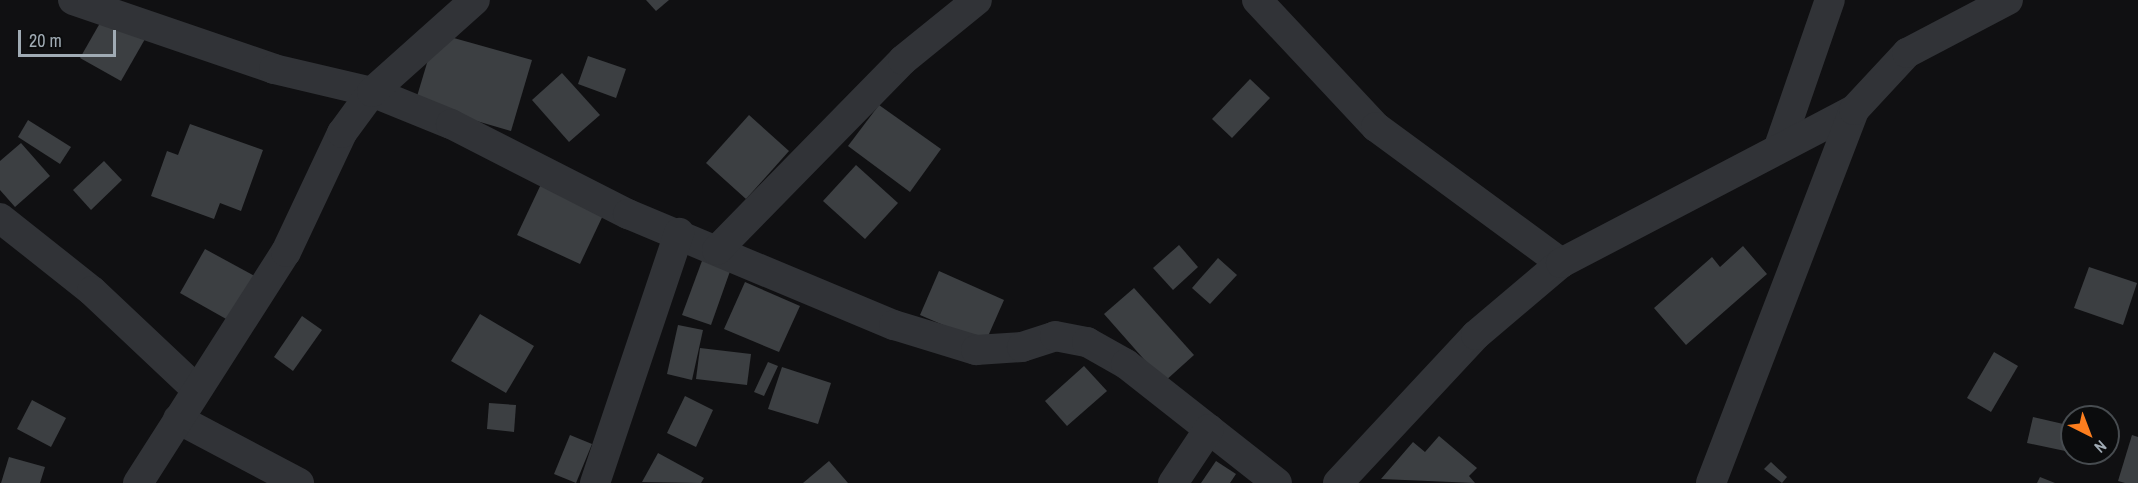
<!DOCTYPE html>
<style>
body{margin:0}
#map{position:relative;width:2138px;height:483px;overflow:hidden;background:#101012;font-family:"Archivo Narrow",sans-serif}
div>[style]{position:absolute}
[style*='--x']{left:calc(var(--x)*1px);top:calc(var(--y)*1px);width:calc(var(--w)*1px);rotate:calc(var(--a)*1deg)}
.building>*{inset:0;background:#3c3f42}
.street>*{height:30px;margin:-15px;padding:0 15px;transform-origin:15px;border-radius:15px;background:#313337}
span{translate:-50% -50%;white-space:nowrap;text-align:center;line-height:1.15;-webkit-text-stroke:6px #0b0c0d;paint-order:stroke}
.north{position:absolute;left:2060px;top:405px;width:60px;height:60px;box-sizing:border-box;background:#0b0c0d;border:2px solid #474c50;border-radius:50%;rotate:138deg;font-size:16px;font-weight:700;line-height:24px;text-align:center;color:#a0abb4}
.north::after{content:'';display:block;margin:auto;width:21px;height:27px;background:#fc7e1e;clip-path:polygon(50% 0,100% 100%,50% 72%,0 100%)}
.scale{position:absolute;left:18px;top:30px;width:98px;height:27px;box-sizing:border-box;border:3px solid #a0abb4;border-top:0;padding-left:8px;font-size:18px;line-height:21px;white-space:nowrap;color:#a0abb4;-webkit-text-stroke:4px #0b0c0d;paint-order:stroke}
</style>
<div id="map">
<div class="building">
<i style="clip-path:polygon(646px 0,669px 0,656px 11px)"></i>
<i style="clip-path:polygon(104px 16px,145px 39px,121px 81px,80px 58px)"></i>
<i style="clip-path:polygon(436px 33px,532px 60px,511px 131px,415px 103px)"></i>
<i style="clip-path:polygon(588px 56px,626px 69px,616px 98px,578px 84px)"></i>
<i style="clip-path:polygon(562px 73px,600px 115px,569px 142px,532px 100px)"></i>
<i style="clip-path:polygon(1250px 79px,1270px 98px,1232px 138px,1212px 119px)"></i>
<i style="clip-path:polygon(879px 105px,941px 149px,910px 192px,848px 146px)"></i>
<i style="clip-path:polygon(749px 115px,789px 151px,746px 199px,706px 163px)"></i>
<i style="clip-path:polygon(28px 120px,71px 147px,60px 164px,18px 137px)"></i>
<i style="clip-path:polygon(190px 124px,263px 150px,241px 211px,220px 203px,214px 219px,151px 196px,167px 151px,178px 155px)"></i>
<i style="clip-path:polygon(21px 143px,50px 176px,15px 207px,0 190px,0 161px)"></i>
<i style="clip-path:polygon(104px 161px,122px 180px,91px 210px,73px 190px)"></i>
<i style="clip-path:polygon(856px 165px,898px 203px,865px 239px,823px 201px)"></i>
<i style="clip-path:polygon(543px 180px,606px 209px,580px 264px,517px 235px)"></i>
<i style="clip-path:polygon(1179px 245px,1198px 267px,1173px 290px,1153px 268px)"></i>
<i style="clip-path:polygon(1743px 246px,1767px 274px,1686px 345px,1654px 308px,1712px 257px,1720px 267px)"></i>
<i style="clip-path:polygon(205px 249px,260px 279px,235px 324px,180px 293px)"></i>
<i style="clip-path:polygon(706px 250px,734px 260px,711px 325px,682px 315px)"></i>
<i style="clip-path:polygon(1218px 258px,1237px 275px,1210px 304px,1192px 288px)"></i>
<i style="clip-path:polygon(2089px 267px,2137px 283px,2123px 325px,2074px 308px)"></i>
<i style="clip-path:polygon(939px 271px,1004px 300px,985px 343px,920px 315px)"></i>
<i style="clip-path:polygon(745px 282px,800px 306px,779px 352px,724px 329px)"></i>
<i style="clip-path:polygon(1134px 288px,1194px 355px,1164px 382px,1104px 314px)"></i>
<i style="clip-path:polygon(480px 314px,534px 346px,506px 393px,451px 361px)"></i>
<i style="clip-path:polygon(302px 316px,322px 330px,293px 371px,274px 357px)"></i>
<i style="clip-path:polygon(678px 325px,703px 330px,692px 380px,667px 374px)"></i>
<i style="clip-path:polygon(700px 348px,751px 354px,747px 385px,696px 379px)"></i>
<i style="clip-path:polygon(1994px 352px,2018px 366px,1991px 412px,1967px 398px)"></i>
<i style="clip-path:polygon(768px 362px,778px 366px,764px 396px,754px 392px)"></i>
<i style="clip-path:polygon(1084px 366px,1107px 391px,1067px 426px,1045px 401px)"></i>
<i style="clip-path:polygon(782px 367px,831px 383px,818px 424px,768px 409px)"></i>
<i style="clip-path:polygon(685px 396px,713px 410px,696px 447px,667px 433px)"></i>
<i style="clip-path:polygon(32px 400px,66px 418px,51px 447px,17px 429px)"></i>
<i style="clip-path:polygon(489px 403px,516px 405px,514px 432px,487px 429px)"></i>
<i style="clip-path:polygon(2033px 417px,2072px 426px,2070px 452px,2027px 443px)"></i>
<i style="clip-path:polygon(570px 435px,592px 444px,576px 483px,554px 474px)"></i>
<i style="clip-path:polygon(2132px 435px,2138px 437px,2138px 483px,2125px 483px,2118px 481px)"></i>
<i style="clip-path:polygon(1439px 436px,1477px 468px,1469px 476px,1475px 483px,1381px 479px,1413px 442px,1425px 452px)"></i>
<i style="clip-path:polygon(658px 453px,704px 478px,701px 483px,642px 482px)"></i>
<i style="clip-path:polygon(9px 457px,45px 467px,40px 483px,1px 483px)"></i>
<i style="clip-path:polygon(829px 461px,848px 483px,803px 483px)"></i>
<i style="clip-path:polygon(1216px 461px,1236px 474px,1230px 483px,1201px 483px)"></i>
<i style="clip-path:polygon(1771px 462px,1787px 477px,1782px 483px,1764px 469px)"></i>
<i style="clip-path:polygon(2040px 477px,2055px 483px,2037px 483px)"></i>
</div>
<div class="street">
<i style="--x:73;--y:0;--w:213;--a:18.9"></i>
<i style="--x:274;--y:69;--w:101;--a:13.2"></i>
<i style="--x:372;--y:92;--w:85;--a:22.1"></i>
<i style="--x:451;--y:124;--w:199;--a:27"></i>
<i style="--x:628;--y:214;--w:288;--a:22.7"></i>
<i style="--x:894;--y:325;--w:86;--a:17"></i>
<i style="--x:976;--y:350;--w:46;--a:-3.7"></i>
<i style="--x:1022;--y:347;--w:35;--a:-18"></i>
<i style="--x:1055;--y:336;--w:33;--a:11"></i>
<i style="--x:1087;--y:342;--w:45;--a:29.4"></i>
<i style="--x:1126;--y:364;--w:192;--a:38.2"></i>
<i style="--x:1257;--y:0;--w:174;--a:46.9"></i>
<i style="--x:1376;--y:127;--w:230;--a:36.3"></i>
<i style="--x:1780;--y:144;--w:152;--a:-70.9"></i>
<i style="--x:0;--y:218;--w:117;--a:38.4"></i>
<i style="--x:92;--y:291;--w:144;--a:43.3"></i>
<i style="--x:717;--y:250;--w:266;--a:-45.6"></i>
<i style="--x:903;--y:60;--w:95;--a:-39"></i>
<i style="--x:178;--y:419;--w:137;--a:27.9"></i>
<i style="--x:138;--y:483;--w:274;--a:-57.4"></i>
<i style="--x:286;--y:252;--w:132;--a:-64.8"></i>
<i style="--x:342;--y:133;--w:51;--a:-53.8"></i>
<i style="--x:372;--y:92;--w:138;--a:-41.8"></i>
<i style="--x:595;--y:483;--w:264;--a:-71.4"></i>
<i style="--x:1173;--y:483;--w:65;--a:-56.3"></i>
<i style="--x:1338;--y:483;--w:202;--a:-47"></i>
<i style="--x:1476;--y:335;--w:111;--a:-40.3"></i>
<i style="--x:1561;--y:263;--w:331;--a:-27.6"></i>
<i style="--x:1711;--y:483;--w:399;--a:-69"></i>
<i style="--x:1854;--y:110;--w:78;--a:-47.1"></i>
<i style="--x:1907;--y:53;--w:114;--a:-27.7"></i>
</div>
<div class="north">N</div>
<div class="scale">20 m</div>
</div>
